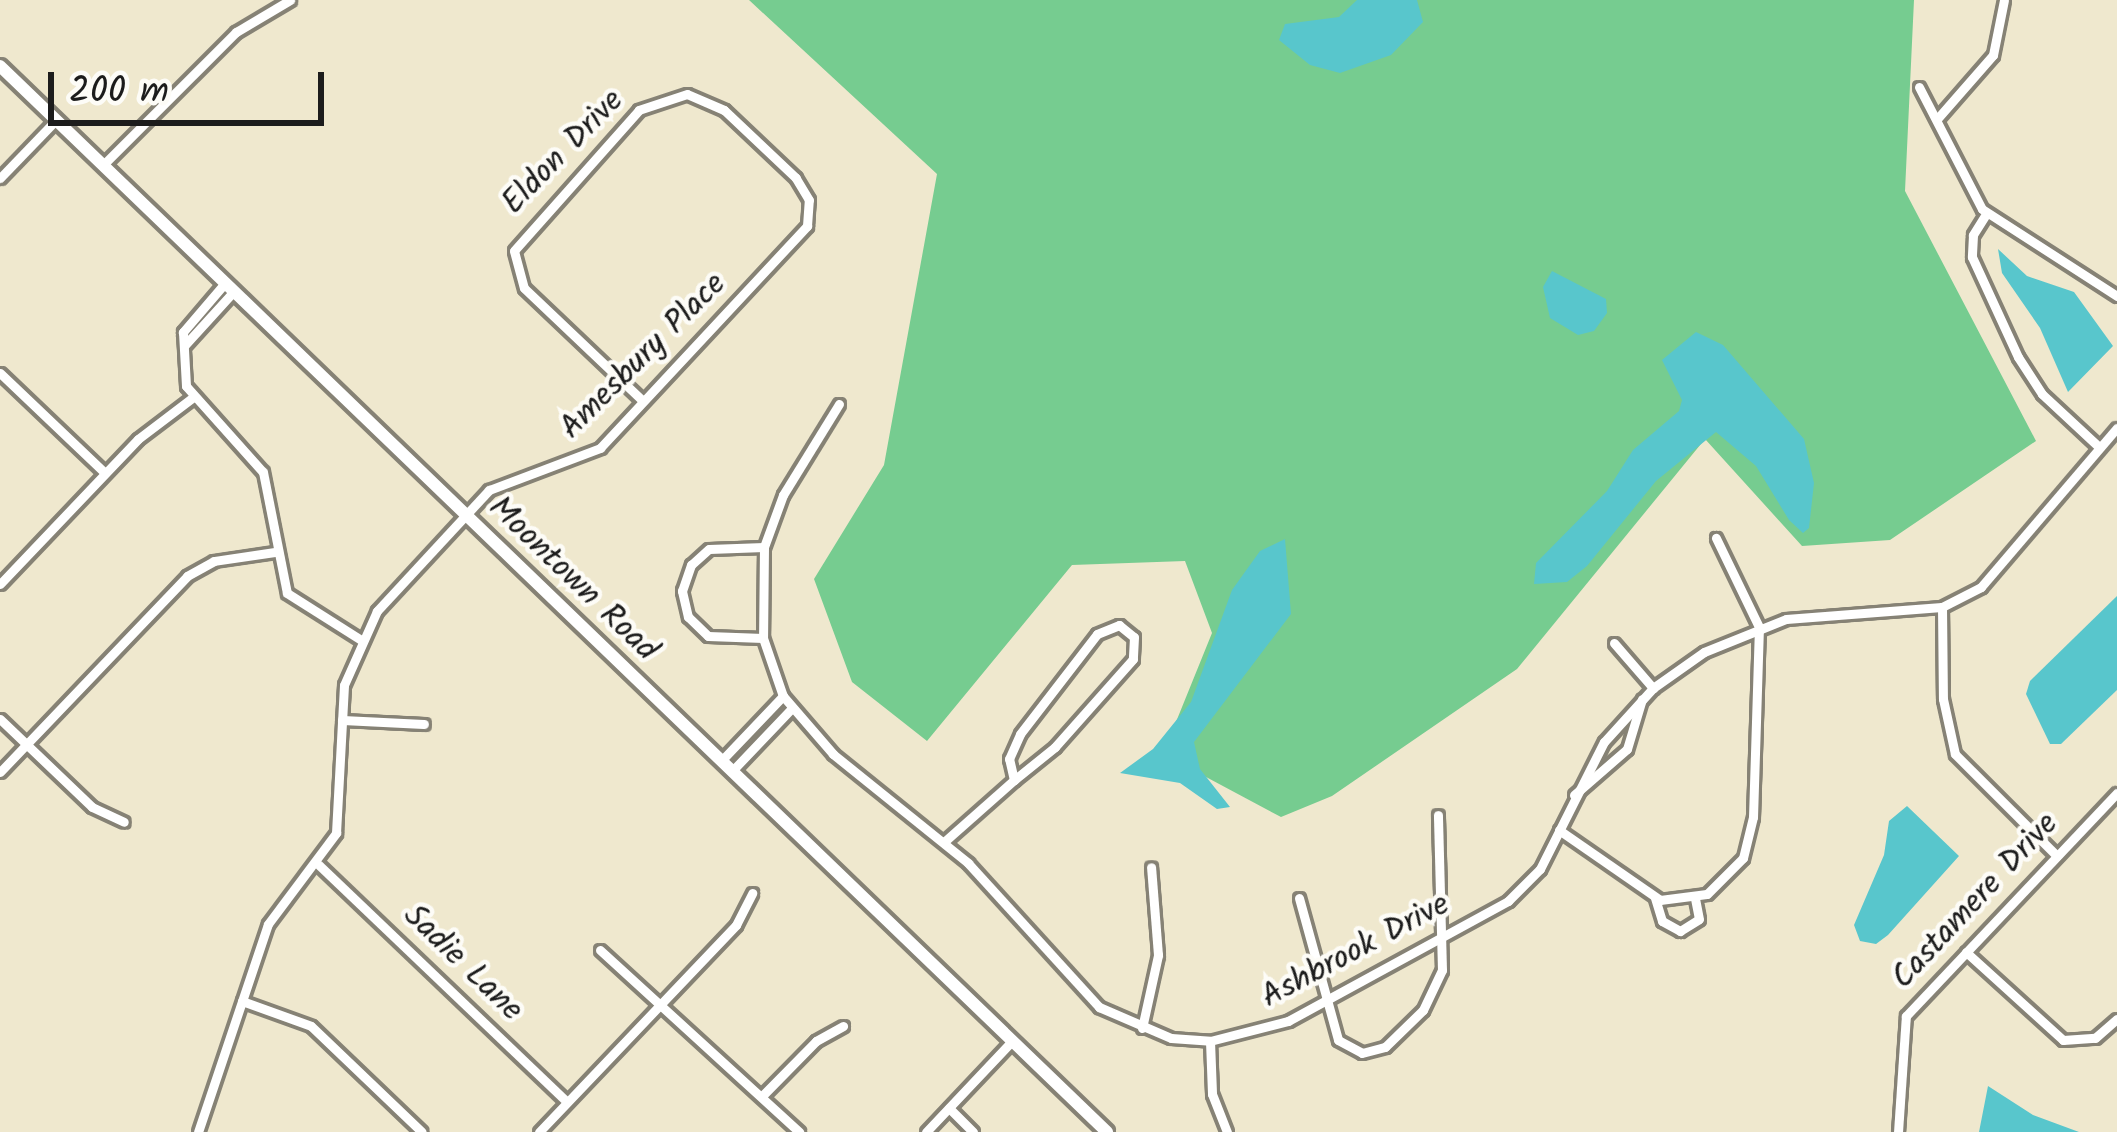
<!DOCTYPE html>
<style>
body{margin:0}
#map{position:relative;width:2117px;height:1132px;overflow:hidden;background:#efe8ce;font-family:Kalam,sans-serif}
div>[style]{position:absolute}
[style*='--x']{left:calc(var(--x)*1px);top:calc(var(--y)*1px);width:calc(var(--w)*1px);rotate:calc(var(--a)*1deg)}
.green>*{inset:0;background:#76cc90}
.water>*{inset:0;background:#58c6cc}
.roads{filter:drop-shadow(3px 0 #868275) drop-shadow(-3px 0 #868275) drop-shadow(0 3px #868275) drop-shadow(0 -3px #868275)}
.minor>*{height:9px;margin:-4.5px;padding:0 4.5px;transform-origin:4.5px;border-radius:4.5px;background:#fff}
.tertiary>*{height:12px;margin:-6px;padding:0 6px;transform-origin:6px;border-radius:6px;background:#fff}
span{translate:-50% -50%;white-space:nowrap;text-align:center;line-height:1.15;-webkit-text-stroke:9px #fdfcf7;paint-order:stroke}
.street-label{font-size:33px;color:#1c1c1c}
.scale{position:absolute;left:48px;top:72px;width:276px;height:54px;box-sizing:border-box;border:6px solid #1c1c1c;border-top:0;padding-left:15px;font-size:36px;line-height:42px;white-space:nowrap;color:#1c1c1c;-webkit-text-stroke:9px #fdfcf7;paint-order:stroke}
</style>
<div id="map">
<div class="green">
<i style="clip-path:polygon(749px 0,1914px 0,1905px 191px,2036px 441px,1890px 540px,1802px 546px,1705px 439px,1517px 669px,1332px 796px,1281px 817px,1163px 754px,1212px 633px,1185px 561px,1072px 565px,927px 741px,852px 682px,814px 579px,884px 465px,937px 174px)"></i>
</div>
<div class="water">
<i style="clip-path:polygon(1357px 0,1417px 0,1423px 22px,1391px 55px,1340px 73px,1310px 65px,1279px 40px,1285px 24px,1339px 17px)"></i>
<i style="clip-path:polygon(1998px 249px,2027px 276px,2074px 292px,2113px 346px,2068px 392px,2040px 328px,2002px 273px)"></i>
<i style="clip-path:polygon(1552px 271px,1606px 299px,1607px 313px,1594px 331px,1578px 335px,1550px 318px,1543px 287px)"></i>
<i style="clip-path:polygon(1696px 332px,1723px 345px,1804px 439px,1814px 483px,1809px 528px,1803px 533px,1789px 520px,1756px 466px,1716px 432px,1656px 481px,1587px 566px,1567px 582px,1534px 584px,1536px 563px,1607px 491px,1633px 450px,1679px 411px,1682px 400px,1662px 360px)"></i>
<i style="clip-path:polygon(1285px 539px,1291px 614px,1194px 742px,1200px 769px,1230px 807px,1217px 809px,1180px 783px,1120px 773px,1153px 749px,1191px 702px,1232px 590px,1260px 551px)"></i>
<i style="clip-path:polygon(2117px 596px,2117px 690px,2061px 744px,2050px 744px,2026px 694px,2030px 681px)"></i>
<i style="clip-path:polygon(1907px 806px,1959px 856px,1888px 935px,1876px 944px,1860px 941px,1854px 925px,1884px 855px,1889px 821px)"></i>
<i style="clip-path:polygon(1988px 1086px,2033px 1115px,2079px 1132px,1979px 1132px)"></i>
</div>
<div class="roads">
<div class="minor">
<i style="--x:1919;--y:87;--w:137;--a:62.7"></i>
<i style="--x:1982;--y:209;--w:161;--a:32.8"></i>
<i style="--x:1937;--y:119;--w:85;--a:-48.8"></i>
<i style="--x:1993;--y:55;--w:56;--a:-78.7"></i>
<i style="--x:103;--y:165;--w:188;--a:-45"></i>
<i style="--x:236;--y:32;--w:63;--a:-30.7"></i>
<i style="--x:0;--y:178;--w:81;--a:-46"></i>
<i style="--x:1986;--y:214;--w:25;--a:122"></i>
<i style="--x:1973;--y:235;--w:22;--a:93"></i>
<i style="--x:1972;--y:257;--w:110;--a:65.3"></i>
<i style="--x:2018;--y:357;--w:44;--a:57"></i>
<i style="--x:2042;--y:394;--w:78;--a:42.9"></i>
<i style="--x:225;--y:283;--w:65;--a:130.6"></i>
<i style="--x:183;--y:332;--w:54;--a:86.8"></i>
<i style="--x:186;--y:386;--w:115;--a:48.2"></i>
<i style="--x:263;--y:472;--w:123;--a:78.8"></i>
<i style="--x:287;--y:593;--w:88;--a:32.4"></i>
<i style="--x:184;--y:346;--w:74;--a:-47.7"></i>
<i style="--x:0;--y:373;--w:145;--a:43.6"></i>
<i style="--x:839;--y:404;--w:107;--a:121.6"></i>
<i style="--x:783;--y:495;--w:55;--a:110.1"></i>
<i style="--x:764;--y:547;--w:91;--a:90.6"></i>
<i style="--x:763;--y:638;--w:61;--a:71"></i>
<i style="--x:783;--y:696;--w:77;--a:49.2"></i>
<i style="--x:833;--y:754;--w:174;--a:38.9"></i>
<i style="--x:968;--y:863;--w:195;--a:47.7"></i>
<i style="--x:1099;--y:1007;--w:78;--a:23.3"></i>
<i style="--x:1171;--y:1038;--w:39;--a:4"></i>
<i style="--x:1210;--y:1041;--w:81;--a:-14.4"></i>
<i style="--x:1288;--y:1021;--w:251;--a:-28.6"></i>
<i style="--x:1508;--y:901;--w:45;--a:-45"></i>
<i style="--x:1540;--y:869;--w:142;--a:-63.3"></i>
<i style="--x:1604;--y:742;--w:73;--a:-47.8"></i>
<i style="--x:1653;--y:688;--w:62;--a:-35.2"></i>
<i style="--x:1704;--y:652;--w:88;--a:-21.9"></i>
<i style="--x:1786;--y:619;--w:156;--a:-4.4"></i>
<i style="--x:1942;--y:607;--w:44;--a:-27.1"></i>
<i style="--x:1981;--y:587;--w:209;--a:-49.5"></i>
<i style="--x:0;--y:584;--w:200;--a:-46.4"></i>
<i style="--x:138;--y:439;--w:68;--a:-37.2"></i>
<i style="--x:1942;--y:607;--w:92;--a:89.4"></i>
<i style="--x:1943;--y:699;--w:56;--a:77.7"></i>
<i style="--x:1955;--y:754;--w:144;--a:45"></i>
<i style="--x:1119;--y:625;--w:19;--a:39"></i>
<i style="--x:1134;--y:637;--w:22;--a:93"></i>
<i style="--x:1133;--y:659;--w:118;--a:131.6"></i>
<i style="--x:1055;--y:747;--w:53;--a:141.2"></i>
<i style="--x:1014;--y:780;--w:22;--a:-103"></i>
<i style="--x:1009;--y:759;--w:27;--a:-66"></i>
<i style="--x:1020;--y:734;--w:126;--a:-52.4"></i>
<i style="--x:1097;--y:634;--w:24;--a:-22"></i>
<i style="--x:763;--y:638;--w:55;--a:-177.9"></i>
<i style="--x:708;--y:636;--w:28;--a:-136"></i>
<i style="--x:688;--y:617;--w:27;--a:-103"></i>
<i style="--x:682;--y:591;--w:28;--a:-71"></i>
<i style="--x:691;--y:565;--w:24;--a:-42"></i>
<i style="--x:709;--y:549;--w:55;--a:-2.1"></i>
<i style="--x:1614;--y:643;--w:60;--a:49.1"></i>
<i style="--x:0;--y:719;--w:127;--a:43.7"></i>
<i style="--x:92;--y:807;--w:35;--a:25"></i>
<i style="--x:342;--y:720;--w:82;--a:2.8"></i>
<i style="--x:721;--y:761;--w:90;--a:-46.4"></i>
<i style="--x:732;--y:771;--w:87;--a:-46.4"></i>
<i style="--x:0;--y:772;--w:271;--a:-46.3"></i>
<i style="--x:187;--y:576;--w:31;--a:-29"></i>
<i style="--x:214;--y:561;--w:62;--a:-8.4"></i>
<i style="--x:1574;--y:795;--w:70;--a:-41"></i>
<i style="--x:1627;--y:749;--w:52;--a:-73.3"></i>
<i style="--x:1559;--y:830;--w:123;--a:34.7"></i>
<i style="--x:1660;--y:900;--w:47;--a:-7.3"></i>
<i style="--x:1707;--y:894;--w:51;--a:-45"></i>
<i style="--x:1743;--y:858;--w:42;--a:-76.3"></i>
<i style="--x:1753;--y:817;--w:190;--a:-88.2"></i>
<i style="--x:1759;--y:627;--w:99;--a:-115.8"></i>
<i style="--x:944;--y:842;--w:94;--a:-41.5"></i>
<i style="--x:319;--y:865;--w:343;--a:43.7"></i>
<i style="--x:1299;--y:898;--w:147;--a:74.6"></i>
<i style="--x:1338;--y:1040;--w:27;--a:28"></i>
<i style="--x:1362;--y:1053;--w:24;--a:-15"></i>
<i style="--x:1385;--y:1047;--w:53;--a:-44.2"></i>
<i style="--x:1423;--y:1010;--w:44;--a:-64.6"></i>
<i style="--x:1442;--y:970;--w:155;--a:-91.5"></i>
<i style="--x:1655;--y:898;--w:24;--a:73"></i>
<i style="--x:1662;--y:921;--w:21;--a:29"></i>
<i style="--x:1680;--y:931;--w:22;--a:-32"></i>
<i style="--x:1699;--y:919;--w:20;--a:-101"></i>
<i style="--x:600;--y:950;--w:270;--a:42.4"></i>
<i style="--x:1966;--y:952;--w:131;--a:42.2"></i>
<i style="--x:2063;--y:1040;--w:32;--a:-4"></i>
<i style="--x:2095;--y:1038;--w:29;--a:-41"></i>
<i style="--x:242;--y:1001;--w:73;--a:19.9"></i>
<i style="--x:311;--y:1026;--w:153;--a:43.7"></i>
<i style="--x:1142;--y:1028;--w:75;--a:-77.6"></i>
<i style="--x:1158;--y:955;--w:88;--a:-94.5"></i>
<i style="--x:1210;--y:1041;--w:53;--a:87.8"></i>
<i style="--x:1212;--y:1094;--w:41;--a:68.5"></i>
<i style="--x:762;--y:1096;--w:77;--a:-45.5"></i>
<i style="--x:816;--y:1041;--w:31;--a:-29"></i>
<i style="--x:949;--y:1108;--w:34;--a:45"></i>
<i style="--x:198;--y:1132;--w:219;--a:-71.4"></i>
<i style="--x:268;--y:924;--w:114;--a:-53.2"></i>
<i style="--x:336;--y:833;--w:148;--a:-86.9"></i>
<i style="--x:344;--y:685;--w:81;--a:-66"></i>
<i style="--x:377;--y:611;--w:165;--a:-47.2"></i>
<i style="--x:489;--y:490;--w:119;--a:-20.7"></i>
<i style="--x:600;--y:448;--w:304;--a:-47"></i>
<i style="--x:807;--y:226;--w:26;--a:-86"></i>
<i style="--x:809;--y:200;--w:26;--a:-121"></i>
<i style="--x:796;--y:178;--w:99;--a:-136.6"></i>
<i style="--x:724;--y:110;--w:40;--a:-156.6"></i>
<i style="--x:687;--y:94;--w:51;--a:161.6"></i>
<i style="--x:639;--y:110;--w:188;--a:131.6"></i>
<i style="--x:514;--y:251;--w:38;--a:75"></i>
<i style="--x:524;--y:288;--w:164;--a:43.5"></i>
<i style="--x:539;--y:1132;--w:286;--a:-46.4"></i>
<i style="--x:736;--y:925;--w:36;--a:-63"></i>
<i style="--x:926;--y:1132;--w:125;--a:-46.6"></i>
<i style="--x:1898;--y:1132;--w:116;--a:-86.1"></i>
<i style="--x:1906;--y:1016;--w:307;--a:-46.6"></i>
</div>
<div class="tertiary">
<i style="--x:0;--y:66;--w:1537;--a:43.92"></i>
</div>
</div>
<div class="street-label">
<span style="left:564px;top:153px;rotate:-46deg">Eldon Drive</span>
<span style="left:644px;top:357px;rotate:-45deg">Amesbury Place</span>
<span style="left:572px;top:580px;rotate:44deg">Moontown Road</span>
<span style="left:1976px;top:902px;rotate:-47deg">Castamere Drive</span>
<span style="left:1356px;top:952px;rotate:-28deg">Ashbrook Drive</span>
<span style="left:462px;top:964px;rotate:44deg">Sadie Lane</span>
</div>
<div class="scale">200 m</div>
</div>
